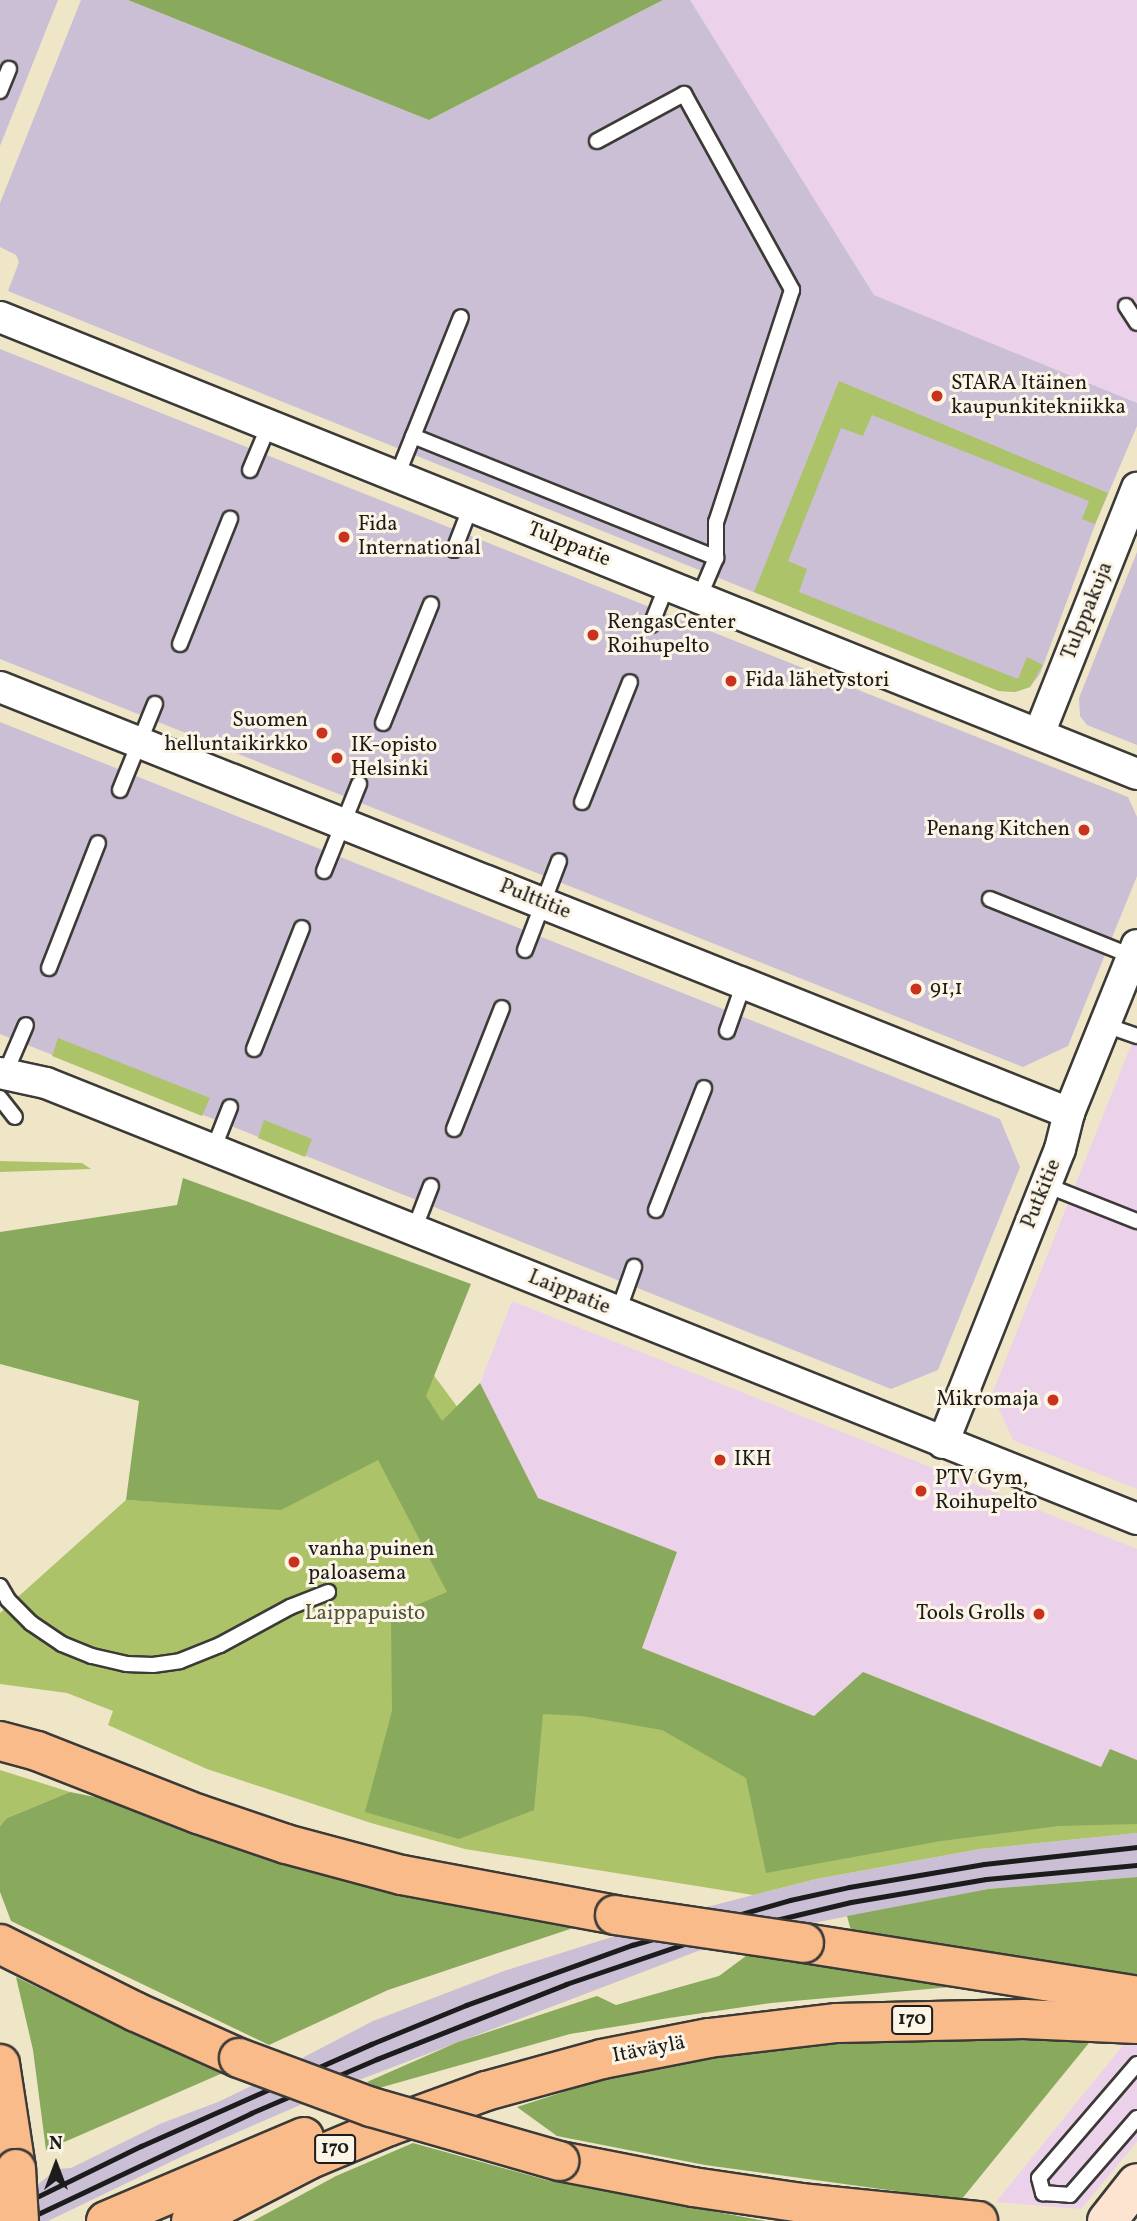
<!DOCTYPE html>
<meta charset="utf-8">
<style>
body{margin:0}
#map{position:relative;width:1137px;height:2221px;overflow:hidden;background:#efe6c8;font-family:Vollkorn,serif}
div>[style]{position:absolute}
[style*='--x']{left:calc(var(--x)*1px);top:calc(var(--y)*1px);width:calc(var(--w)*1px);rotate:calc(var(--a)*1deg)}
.built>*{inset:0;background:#ecd1ea}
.industrial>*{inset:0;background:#cbbfd5}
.green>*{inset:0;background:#acc369}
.forest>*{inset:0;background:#89a95d}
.roads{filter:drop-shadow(2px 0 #3c3a36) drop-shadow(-2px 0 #3c3a36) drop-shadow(0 2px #3c3a36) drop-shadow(0 -2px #3c3a36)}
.service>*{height:14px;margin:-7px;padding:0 7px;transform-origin:7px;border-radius:7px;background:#fff}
.minor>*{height:30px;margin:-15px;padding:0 15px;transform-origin:15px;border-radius:15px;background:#fff}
.secondary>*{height:38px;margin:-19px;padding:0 19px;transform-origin:19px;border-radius:19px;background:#fde4d1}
.trunk>*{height:38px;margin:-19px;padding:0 19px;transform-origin:19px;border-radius:19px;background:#fabb8b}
.rail>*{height:5px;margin:-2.5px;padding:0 2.5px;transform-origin:2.5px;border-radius:2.5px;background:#1c1c1c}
.bridges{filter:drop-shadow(2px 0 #3c3a36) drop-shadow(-2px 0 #3c3a36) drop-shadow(0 2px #3c3a36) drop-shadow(0 -2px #3c3a36)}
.trunk-bridge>*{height:38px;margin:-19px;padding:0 19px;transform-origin:19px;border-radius:19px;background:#fabb8b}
.dots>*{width:19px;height:19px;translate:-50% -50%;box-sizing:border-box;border:4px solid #fcf5e5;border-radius:50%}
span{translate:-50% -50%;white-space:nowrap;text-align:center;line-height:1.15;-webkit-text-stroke:6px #fcf5e5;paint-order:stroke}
.shield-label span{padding:2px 5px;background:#fcf5e5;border:2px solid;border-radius:5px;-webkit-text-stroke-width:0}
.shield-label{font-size:19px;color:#1c1c1c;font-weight:700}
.poi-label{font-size:21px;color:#1c1c1c}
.left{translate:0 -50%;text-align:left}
.right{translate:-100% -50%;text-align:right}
.street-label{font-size:21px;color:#1c1c1c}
.park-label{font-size:21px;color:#4e5637}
.north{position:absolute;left:21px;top:2130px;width:70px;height:70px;-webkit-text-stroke:5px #fcf5e5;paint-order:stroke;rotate:0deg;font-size:19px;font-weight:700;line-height:28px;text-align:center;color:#1c1c1c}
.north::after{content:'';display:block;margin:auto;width:24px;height:32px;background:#1c1c1c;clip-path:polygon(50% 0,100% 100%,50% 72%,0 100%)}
</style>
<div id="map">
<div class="built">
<i style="clip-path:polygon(690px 0,1137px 0,1137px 403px,874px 295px)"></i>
<i style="clip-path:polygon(1137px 1030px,1137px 1489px,1013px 1440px,992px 1394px)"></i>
<i style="clip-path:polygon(512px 1301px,1137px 1549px,1137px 1760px,1110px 1750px,1101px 1768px,863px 1672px,814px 1716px,642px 1648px,677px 1553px,538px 1498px,480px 1383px)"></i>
<i style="clip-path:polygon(1137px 2028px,1137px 2142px,1081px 2209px,996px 2202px)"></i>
</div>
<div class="industrial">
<i style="clip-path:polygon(0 0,58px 0,0 146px)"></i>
<i style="clip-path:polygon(81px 0,128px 0,429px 120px,663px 0,690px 0,874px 295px,1137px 403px,1137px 426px,1095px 525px,1040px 674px,1030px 687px,1015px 692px,999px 691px,8px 291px,19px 262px,16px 255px,0 247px,0 203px)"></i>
<i style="clip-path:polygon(0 349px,1128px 797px,1137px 817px,1137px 876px,1068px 1046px,1023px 1067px,0 659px)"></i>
<i style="clip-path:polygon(1137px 552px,1137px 745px,1087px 725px,1080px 716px,1079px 698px)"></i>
<i style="clip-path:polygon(0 722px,1000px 1119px,1020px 1167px,938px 1370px,891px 1389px,0 1034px)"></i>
<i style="clip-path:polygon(1137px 1833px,1137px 1877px,988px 1889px,808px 1924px,698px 1951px,351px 2083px,185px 2155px,48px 2221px,0 2221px,0 2202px,37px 2185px,57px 2169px,71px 2168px,162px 2123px,218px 2102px,297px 2064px,304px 2057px,373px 2021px,504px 1971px,707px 1907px,816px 1879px,980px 1849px)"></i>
</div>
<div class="green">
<i style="clip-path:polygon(839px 381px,1108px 493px,1095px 524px,1082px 519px,1089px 501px,872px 415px,863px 436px,841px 428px,788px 561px,807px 569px,799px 592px,1018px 679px,1027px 657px,1043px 665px,1030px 687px,1015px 692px,999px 691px,754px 592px)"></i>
<i style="clip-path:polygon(58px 1038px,210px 1098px,202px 1116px,52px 1056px)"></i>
<i style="clip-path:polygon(264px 1120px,312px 1139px,305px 1157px,258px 1138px)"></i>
<i style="clip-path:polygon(0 1161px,82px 1163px,91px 1169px,0 1172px)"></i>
<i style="clip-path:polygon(424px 1362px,533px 1509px,631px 1655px,824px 1724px,1137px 1783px,1137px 1833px,980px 1849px,816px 1879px,753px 1895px,465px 1849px,371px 1823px,207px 1769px,108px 1725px,113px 1711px,67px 1693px,0 1684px,0 1613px,126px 1500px,196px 1504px)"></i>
<i style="clip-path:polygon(0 1770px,70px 1792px,7px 1818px,0 1826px)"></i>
</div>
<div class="forest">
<i style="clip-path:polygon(128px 0,663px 0,429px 120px)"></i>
<i style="clip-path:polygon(183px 1178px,471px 1284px,426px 1396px,442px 1421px,480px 1383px,538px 1498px,677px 1552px,642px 1648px,814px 1716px,863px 1672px,1101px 1767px,1110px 1749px,1137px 1760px,1137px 1824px,1058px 1826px,941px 1841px,766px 1873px,746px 1778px,662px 1730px,582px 1716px,543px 1714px,534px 1810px,459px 1839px,365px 1812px,392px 1711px,391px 1616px,447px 1592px,378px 1460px,281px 1510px,126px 1500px,139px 1401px,0 1364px,0 1232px,177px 1205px)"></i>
<i style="clip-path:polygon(70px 1792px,115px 1801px,576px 1927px,388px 1990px,269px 2045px,11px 1921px,0 1892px,0 1826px,7px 1818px)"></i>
<i style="clip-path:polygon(1137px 1877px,1137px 1979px,853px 1938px,847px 1916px,988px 1889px)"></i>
<i style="clip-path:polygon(750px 1953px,962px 1986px,771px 2003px,669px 2018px,570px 2034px,379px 2088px,367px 2082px,458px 2042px,597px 1996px,616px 2005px,719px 1976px)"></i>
<i style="clip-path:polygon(16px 1977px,126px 2030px,225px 2072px,46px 2150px,33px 2050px)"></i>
<i style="clip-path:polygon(932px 2038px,1093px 2038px,961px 2200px,705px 2165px,557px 2136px,517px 2107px,625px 2072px,790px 2047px)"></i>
<i style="clip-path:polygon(413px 2143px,550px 2181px,766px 2221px,253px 2221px,336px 2176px)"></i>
</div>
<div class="roads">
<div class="service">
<i style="--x:0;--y:91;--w:24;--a:-68"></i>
<i style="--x:597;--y:141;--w:99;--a:-28.4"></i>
<i style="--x:684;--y:94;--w:224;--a:61.1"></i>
<i style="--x:792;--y:290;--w:244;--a:108.1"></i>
<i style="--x:716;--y:522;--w:36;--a:90"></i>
<i style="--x:716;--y:558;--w:43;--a:113"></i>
<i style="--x:1126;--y:306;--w:20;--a:57"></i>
<i style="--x:413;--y:436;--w:327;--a:21.9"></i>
<i style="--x:250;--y:470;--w:49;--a:-67.1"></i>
<i style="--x:397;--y:476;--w:171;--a:-68.1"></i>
<i style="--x:454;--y:550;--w:47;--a:-68.9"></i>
<i style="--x:651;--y:625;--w:43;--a:-68.2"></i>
<i style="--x:180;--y:644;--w:135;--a:-68.2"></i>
<i style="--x:383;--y:723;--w:128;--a:-68"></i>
<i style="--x:120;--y:790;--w:93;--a:-67.9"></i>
<i style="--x:582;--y:802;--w:129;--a:-68.2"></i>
<i style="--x:324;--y:871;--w:94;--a:-68.1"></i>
<i style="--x:990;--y:899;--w:153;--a:21.9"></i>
<i style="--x:525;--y:950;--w:95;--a:-69.1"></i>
<i style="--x:49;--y:968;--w:134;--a:-68.6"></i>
<i style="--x:1105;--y:1025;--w:34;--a:19"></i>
<i style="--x:727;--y:1031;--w:51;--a:-70.5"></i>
<i style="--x:254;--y:1049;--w:130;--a:-68.4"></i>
<i style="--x:5;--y:1074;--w:53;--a:-66.8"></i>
<i style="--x:0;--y:1098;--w:24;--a:52"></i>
<i style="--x:454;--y:1129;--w:130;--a:-68.4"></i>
<i style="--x:213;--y:1150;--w:46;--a:-68.4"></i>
<i style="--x:1046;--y:1185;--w:98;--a:21.6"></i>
<i style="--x:656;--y:1210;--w:131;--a:-68.5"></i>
<i style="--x:414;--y:1230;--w:47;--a:-68.9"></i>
<i style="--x:618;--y:1312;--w:48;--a:-70.4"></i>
<i style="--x:0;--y:1586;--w:16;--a:60"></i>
<i style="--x:8;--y:1600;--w:33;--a:45"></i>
<i style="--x:31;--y:1623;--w:37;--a:34"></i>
<i style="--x:62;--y:1644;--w:32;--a:22"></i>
<i style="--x:92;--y:1656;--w:35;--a:13"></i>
<i style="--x:126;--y:1664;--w:27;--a:2"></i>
<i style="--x:153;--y:1665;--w:27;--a:-8"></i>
<i style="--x:180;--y:1661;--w:43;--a:-21.8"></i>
<i style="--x:220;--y:1645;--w:80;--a:-28.5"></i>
<i style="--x:290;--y:1607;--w:41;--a:-21.5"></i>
<i style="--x:1137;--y:2064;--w:150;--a:130.7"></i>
<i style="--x:1039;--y:2178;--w:16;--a:75"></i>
<i style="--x:1043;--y:2193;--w:27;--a:4"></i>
<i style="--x:1070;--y:2195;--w:102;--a:-49"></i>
</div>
<div class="minor">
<i style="--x:0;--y:317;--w:1225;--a:21.9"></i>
<i style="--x:0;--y:687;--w:1151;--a:21.73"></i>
<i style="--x:1039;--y:734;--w:265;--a:-68.3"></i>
<i style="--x:0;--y:1073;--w:47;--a:12.3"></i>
<i style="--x:46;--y:1083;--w:1175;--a:21.78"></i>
<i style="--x:943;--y:1443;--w:316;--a:-68.3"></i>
<i style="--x:1060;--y:1149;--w:37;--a:-76"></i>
<i style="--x:1069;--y:1113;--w:181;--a:-68"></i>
</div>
<div class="secondary">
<i style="--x:1107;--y:2221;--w:48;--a:-51.7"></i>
</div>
<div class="trunk">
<i style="--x:0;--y:1741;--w:38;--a:15"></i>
<i style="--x:37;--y:1751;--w:173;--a:21.4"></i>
<i style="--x:198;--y:1814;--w:93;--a:18.8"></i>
<i style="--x:286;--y:1844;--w:120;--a:15"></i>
<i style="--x:402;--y:1875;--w:217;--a:10.6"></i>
<i style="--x:804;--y:1943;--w:337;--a:9"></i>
<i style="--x:0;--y:1944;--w:152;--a:26.6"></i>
<i style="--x:136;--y:2012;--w:113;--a:24.1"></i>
<i style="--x:0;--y:2064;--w:106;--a:81.3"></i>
<i style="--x:559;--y:2161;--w:136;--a:11"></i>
<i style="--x:693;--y:2187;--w:110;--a:8.4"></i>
<i style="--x:802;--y:2203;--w:177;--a:5.8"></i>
<i style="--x:106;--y:2221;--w:215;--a:-23"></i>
<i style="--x:191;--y:2221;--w:132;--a:-27.5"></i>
<i style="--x:308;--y:2160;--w:86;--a:-22.7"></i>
<i style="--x:387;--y:2127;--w:105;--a:-20"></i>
<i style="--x:486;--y:2091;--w:120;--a:-15.4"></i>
<i style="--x:602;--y:2059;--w:109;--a:-11.1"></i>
<i style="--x:709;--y:2038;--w:129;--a:-6.7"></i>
<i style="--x:837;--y:2023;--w:187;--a:-1.2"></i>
<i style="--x:1024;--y:2019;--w:113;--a:2.5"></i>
</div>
</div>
<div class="rail">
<i style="--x:0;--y:2215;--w:157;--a:-26.1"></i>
<i style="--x:141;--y:2146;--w:252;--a:-23.9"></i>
<i style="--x:371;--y:2044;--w:103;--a:-22.3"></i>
<i style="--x:466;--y:2005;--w:177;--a:-19.9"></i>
<i style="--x:632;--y:1945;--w:164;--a:-15.9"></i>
<i style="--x:790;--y:1900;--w:60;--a:-12.4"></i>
<i style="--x:849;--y:1887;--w:137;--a:-9.7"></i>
<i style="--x:984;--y:1864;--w:154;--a:-6.3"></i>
<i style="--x:23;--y:2221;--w:252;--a:-25.3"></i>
<i style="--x:251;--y:2113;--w:137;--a:-23.2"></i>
<i style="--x:377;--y:2059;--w:203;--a:-21.6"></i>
<i style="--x:566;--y:1984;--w:147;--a:-18.7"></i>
<i style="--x:705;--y:1937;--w:150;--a:-13.5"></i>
<i style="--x:851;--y:1902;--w:137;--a:-9.7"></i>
<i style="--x:986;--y:1879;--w:152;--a:-5.3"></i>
</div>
<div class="bridges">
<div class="trunk-bridge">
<i style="--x:615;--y:1915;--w:191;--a:8.4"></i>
<i style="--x:239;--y:2058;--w:141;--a:20.4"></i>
<i style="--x:371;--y:2107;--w:196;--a:16"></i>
<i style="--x:16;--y:2169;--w:52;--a:86.7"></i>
</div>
</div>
<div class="dots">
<i style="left:937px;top:396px;background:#c8321e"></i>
<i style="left:344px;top:537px;background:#c8321e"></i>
<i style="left:593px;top:635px;background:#c8321e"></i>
<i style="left:731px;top:681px;background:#c8321e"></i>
<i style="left:322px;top:733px;background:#c8321e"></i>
<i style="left:337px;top:758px;background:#c8321e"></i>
<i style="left:1084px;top:830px;background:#c8321e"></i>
<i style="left:916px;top:989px;background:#c8321e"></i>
<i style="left:1053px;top:1400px;background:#c8321e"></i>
<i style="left:720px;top:1460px;background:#c8321e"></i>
<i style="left:921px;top:1491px;background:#c8321e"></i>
<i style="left:294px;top:1562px;background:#c8321e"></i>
<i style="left:1039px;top:1614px;background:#c8321e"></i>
</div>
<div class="shield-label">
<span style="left:912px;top:2020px">170</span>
<span style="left:335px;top:2149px">170</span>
</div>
<div class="poi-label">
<span class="left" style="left:951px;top:396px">STARA Itäinen<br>kaupunkitekniikka</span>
<span class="left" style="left:358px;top:537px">Fida<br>International</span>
<span class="left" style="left:607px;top:635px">RengasCenter<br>Roihupelto</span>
<span class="left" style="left:745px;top:681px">Fida lähetystori</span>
<span class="right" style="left:308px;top:733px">Suomen<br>helluntaikirkko</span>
<span class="left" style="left:351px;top:758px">IK-opisto<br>Helsinki</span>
<span class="right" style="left:1070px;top:830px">Penang Kitchen</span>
<span class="left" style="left:930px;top:989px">91,1</span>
<span class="right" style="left:1039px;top:1400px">Mikromaja</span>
<span class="left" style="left:734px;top:1460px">IKH</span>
<span class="left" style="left:935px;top:1491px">PTV Gym,<br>Roihupelto</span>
<span class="left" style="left:308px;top:1562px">vanha puinen<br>paloasema</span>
<span class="right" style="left:1025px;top:1614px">Tools Grolls</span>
</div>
<div class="street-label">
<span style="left:569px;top:545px;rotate:22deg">Tulppatie</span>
<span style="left:1088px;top:611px;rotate:-68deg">Tulppakuja</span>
<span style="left:535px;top:900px;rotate:22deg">Pulttitie</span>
<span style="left:1042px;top:1194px;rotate:-68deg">Putkitie</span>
<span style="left:569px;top:1293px;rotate:22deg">Laippatie</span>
<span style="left:649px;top:2050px;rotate:-11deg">Itäväylä</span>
</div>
<div class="park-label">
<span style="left:365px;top:1614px">Laippapuisto</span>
</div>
<div class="north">N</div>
</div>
